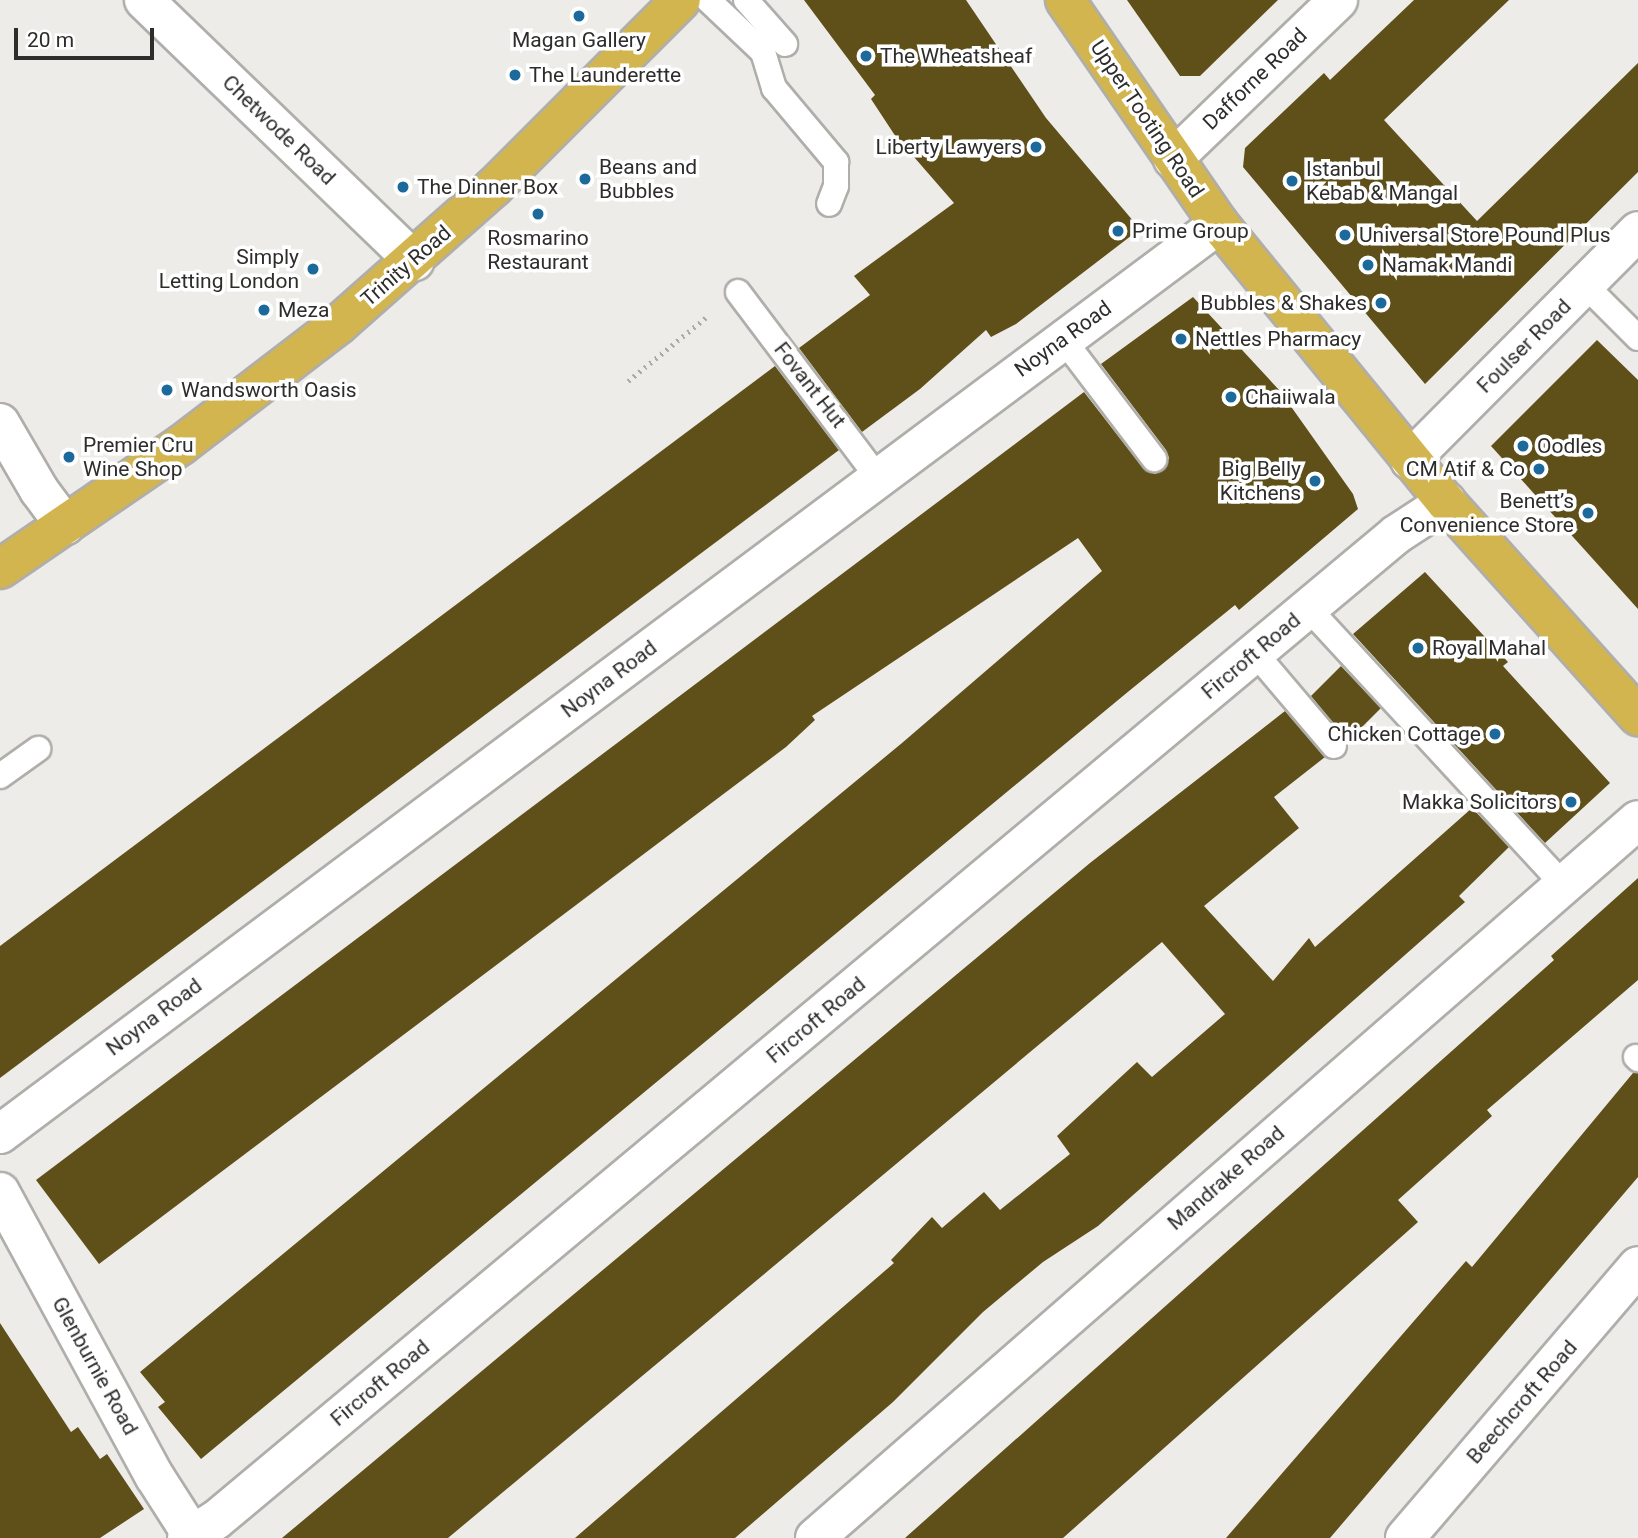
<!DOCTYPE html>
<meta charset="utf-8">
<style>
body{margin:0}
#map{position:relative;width:1638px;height:1538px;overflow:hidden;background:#eeece8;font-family:Roboto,sans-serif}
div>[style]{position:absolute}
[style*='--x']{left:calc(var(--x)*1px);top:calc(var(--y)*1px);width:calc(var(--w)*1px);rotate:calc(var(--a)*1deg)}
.building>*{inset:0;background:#5f501a}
.path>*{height:4.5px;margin-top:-2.25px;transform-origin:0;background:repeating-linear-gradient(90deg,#abaaa7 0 2px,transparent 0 7px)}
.roads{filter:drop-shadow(2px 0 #afaeaa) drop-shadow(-2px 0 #afaeaa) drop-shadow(0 2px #afaeaa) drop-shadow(0 -2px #afaeaa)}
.lane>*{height:24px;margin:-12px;padding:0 12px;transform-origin:12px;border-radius:12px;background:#fff}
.street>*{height:38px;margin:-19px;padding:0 19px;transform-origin:19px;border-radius:19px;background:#fff}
.highway>*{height:38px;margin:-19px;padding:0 19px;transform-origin:19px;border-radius:19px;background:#d2b54f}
.dots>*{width:19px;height:19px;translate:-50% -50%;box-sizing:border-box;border:4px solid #fff;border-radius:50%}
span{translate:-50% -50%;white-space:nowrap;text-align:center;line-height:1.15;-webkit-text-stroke:7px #fff;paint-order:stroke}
.poi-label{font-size:21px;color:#2e2d2c}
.left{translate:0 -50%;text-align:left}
.right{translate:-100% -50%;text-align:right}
.street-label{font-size:21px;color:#2e2d2c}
.scale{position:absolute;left:14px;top:28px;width:140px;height:32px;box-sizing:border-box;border:4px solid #2e2d2c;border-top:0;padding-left:9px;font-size:21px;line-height:24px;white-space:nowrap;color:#2e2d2c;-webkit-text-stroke:5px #fff;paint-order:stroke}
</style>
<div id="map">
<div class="building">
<i style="clip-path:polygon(804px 0,966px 0,1046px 118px,1140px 229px,1016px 324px,991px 337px,986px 330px,920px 389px,862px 432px,799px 348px,870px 295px,854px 276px,954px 203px,894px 134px,871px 99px,875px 95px)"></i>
<i style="clip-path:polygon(1127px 0,1278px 0,1200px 76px,1180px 76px)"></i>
<i style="clip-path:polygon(1414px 0,1509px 0,1384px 120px,1477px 221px,1638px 63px,1638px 172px,1425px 384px,1243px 167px,1245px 148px,1324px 73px,1330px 80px)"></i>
<i style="clip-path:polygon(1193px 297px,1280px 391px,1353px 494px,1358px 509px,1239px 610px,1235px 605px,1129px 691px,201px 1459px,158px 1407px,165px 1402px,140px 1372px,902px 743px,1102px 571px,1078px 538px,812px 716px,815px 720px,786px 747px,99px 1264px,36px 1180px,1084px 392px,1143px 468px,1155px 474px,1163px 470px,1169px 458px,1166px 450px,1101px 364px)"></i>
<i style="clip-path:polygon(1597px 340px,1638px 380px,1638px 609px,1491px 446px)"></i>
<i style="clip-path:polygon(775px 366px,839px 450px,0 1078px,0 946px)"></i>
<i style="clip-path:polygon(1425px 572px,1508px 662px,1503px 666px,1610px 783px,1545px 843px,1353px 634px)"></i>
<i style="clip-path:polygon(1341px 666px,1381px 708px,1348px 741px,1311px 696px)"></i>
<i style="clip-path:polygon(1285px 711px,1325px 757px,1274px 797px,1299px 828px,1204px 906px,1273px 981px,1309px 938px,1315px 947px,1472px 808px,1509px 847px,1459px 896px,1465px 902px,1098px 1226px,1043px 1262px,983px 1312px,893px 1402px,735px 1538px,575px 1538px,894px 1263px,891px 1260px,932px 1217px,942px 1228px,984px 1192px,1000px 1210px,1070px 1154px,1057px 1136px,1137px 1062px,1152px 1077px,1225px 1014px,1162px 942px,448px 1538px,282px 1538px,1090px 863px)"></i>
<i style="clip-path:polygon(1638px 878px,1638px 980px,1487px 1110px,1492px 1116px,1398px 1200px,1418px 1222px,1063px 1538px,905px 1538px,1554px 960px,1551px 956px)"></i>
<i style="clip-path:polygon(1633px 1073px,1638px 1073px,1638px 1177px,1330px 1538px,1226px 1538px,1459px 1269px,1466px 1261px,1472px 1267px)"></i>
<i style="clip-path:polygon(0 1323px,71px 1432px,78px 1427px,100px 1459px,107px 1454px,144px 1509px,100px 1538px,0 1538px)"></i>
</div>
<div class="path">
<i style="--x:628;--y:381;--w:104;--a:-39.2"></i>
</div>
<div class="roads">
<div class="lane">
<i style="--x:708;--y:0;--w:76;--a:43.4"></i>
<i style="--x:763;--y:52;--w:38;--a:73"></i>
<i style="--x:774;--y:88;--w:97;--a:50"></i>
<i style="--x:836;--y:162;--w:24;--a:90"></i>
<i style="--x:836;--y:186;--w:19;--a:111"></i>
<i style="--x:746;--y:0;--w:59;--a:48.4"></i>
<i style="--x:1585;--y:285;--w:75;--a:45"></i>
<i style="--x:738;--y:292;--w:234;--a:53"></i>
<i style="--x:1063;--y:339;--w:151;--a:52.8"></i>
<i style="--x:1308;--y:608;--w:376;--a:47.3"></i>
<i style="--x:1255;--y:653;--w:122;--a:49.7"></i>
<i style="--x:0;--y:776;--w:47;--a:-35.4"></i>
<i style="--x:1636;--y:1057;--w:3;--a:45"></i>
</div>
<div class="street">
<i style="--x:144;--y:0;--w:376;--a:44"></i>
<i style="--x:1173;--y:159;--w:229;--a:-43.9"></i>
<i style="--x:0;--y:423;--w:78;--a:59.8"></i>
<i style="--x:39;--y:490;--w:44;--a:53.4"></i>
<i style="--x:1410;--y:460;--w:323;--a:-45.1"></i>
<i style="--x:0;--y:1134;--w:1521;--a:-36.74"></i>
<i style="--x:0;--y:1192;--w:324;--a:61.5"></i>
<i style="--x:155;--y:1477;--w:72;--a:57.4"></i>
<i style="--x:187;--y:1538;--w:34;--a:-32"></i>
<i style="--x:216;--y:1520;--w:1538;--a:-39.86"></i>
<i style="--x:1397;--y:534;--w:59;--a:-33.1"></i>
<i style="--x:815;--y:1538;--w:1092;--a:-41.1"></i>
<i style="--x:1405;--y:1538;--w:358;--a:-49.4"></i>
</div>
<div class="highway">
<i style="--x:1065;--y:0;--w:272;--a:55.5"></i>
<i style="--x:1219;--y:224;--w:359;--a:50.8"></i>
<i style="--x:1446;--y:502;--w:288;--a:48.1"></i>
<i style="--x:0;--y:569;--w:219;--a:-34.4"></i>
<i style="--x:181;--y:445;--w:198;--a:-37.4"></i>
<i style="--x:338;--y:325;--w:208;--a:-41.5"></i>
<i style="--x:494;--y:187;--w:264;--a:-45"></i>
</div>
</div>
<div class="dots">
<i style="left:579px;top:16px;background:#1c699c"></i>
<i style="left:866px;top:56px;background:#1c699c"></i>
<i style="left:515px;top:75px;background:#1c699c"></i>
<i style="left:1036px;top:147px;background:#1c699c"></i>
<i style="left:585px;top:179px;background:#1c699c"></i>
<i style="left:1292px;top:181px;background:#1c699c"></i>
<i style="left:403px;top:187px;background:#1c699c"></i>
<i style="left:538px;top:214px;background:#1c699c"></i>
<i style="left:1118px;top:231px;background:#1c699c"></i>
<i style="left:1345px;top:235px;background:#1c699c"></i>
<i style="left:1368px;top:265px;background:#1c699c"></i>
<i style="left:313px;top:269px;background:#1c699c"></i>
<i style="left:1381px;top:303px;background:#1c699c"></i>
<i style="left:264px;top:310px;background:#1c699c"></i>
<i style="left:1181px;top:339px;background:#1c699c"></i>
<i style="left:167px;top:390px;background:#1c699c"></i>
<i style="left:1231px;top:397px;background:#1c699c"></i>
<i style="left:1523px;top:446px;background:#1c699c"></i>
<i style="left:69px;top:457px;background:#1c699c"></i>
<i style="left:1539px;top:469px;background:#1c699c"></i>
<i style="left:1315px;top:481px;background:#1c699c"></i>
<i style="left:1588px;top:513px;background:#1c699c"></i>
<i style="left:1418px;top:648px;background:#1c699c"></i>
<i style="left:1495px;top:734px;background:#1c699c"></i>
<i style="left:1571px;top:802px;background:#1c699c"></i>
</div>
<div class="poi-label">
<span style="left:579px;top:40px">Magan Gallery</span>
<span class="left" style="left:880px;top:56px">The Wheatsheaf</span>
<span class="left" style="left:529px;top:75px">The Launderette</span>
<span class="right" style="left:1022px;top:147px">Liberty Lawyers</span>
<span class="left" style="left:599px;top:179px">Beans and<br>Bubbles</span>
<span class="left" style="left:1306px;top:181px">Istanbul<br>Kebab &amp; Mangal</span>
<span class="left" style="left:417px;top:187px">The Dinner Box</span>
<span class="left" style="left:1132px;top:231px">Prime Group</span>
<span class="left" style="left:1359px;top:235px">Universal Store Pound Plus</span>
<span style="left:538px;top:250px">Rosmarino<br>Restaurant</span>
<span class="right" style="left:299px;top:269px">Simply<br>Letting London</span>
<span class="left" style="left:1382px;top:265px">Namak Mandi</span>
<span class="right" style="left:1367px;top:303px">Bubbles &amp; Shakes</span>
<span class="left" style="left:278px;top:310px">Meza</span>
<span class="left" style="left:1195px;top:339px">Nettles Pharmacy</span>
<span class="left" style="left:181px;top:390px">Wandsworth Oasis</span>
<span class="left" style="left:1245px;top:397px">Chaiiwala</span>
<span class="left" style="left:83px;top:457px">Premier Cru<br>Wine Shop</span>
<span class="left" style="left:1537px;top:446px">Oodles</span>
<span class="right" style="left:1301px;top:481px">Big Belly<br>Kitchens</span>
<span class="right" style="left:1525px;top:469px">CM Atif &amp; Co</span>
<span class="right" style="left:1574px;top:513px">Benett’s<br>Convenience Store</span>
<span class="left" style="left:1432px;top:648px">Royal Mahal</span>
<span class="right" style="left:1481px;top:734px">Chicken Cottage</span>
<span class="right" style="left:1557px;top:802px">Makka Solicitors</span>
</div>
<div class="street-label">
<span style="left:1255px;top:79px;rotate:-44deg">Dafforne Road</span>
<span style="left:1147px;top:119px;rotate:56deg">Upper Tooting Road</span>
<span style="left:279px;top:130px;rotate:44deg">Chetwode Road</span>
<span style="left:406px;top:266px;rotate:-41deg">Trinity Road</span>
<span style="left:1063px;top:339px;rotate:-36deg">Noyna Road</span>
<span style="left:1524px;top:346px;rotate:-45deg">Foulser Road</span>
<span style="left:810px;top:385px;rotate:52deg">Fovant Hut</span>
<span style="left:1251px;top:656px;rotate:-40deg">Fircroft Road</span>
<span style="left:609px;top:679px;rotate:-37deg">Noyna Road</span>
<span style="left:154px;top:1017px;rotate:-37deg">Noyna Road</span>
<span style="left:816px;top:1020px;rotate:-40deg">Fircroft Road</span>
<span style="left:1226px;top:1178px;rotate:-41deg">Mandrake Road</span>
<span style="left:95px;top:1366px;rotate:61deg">Glenburnie Road</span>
<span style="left:380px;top:1383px;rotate:-40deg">Fircroft Road</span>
<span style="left:1522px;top:1402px;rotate:-49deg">Beechcroft Road</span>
</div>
<div class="scale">20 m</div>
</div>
